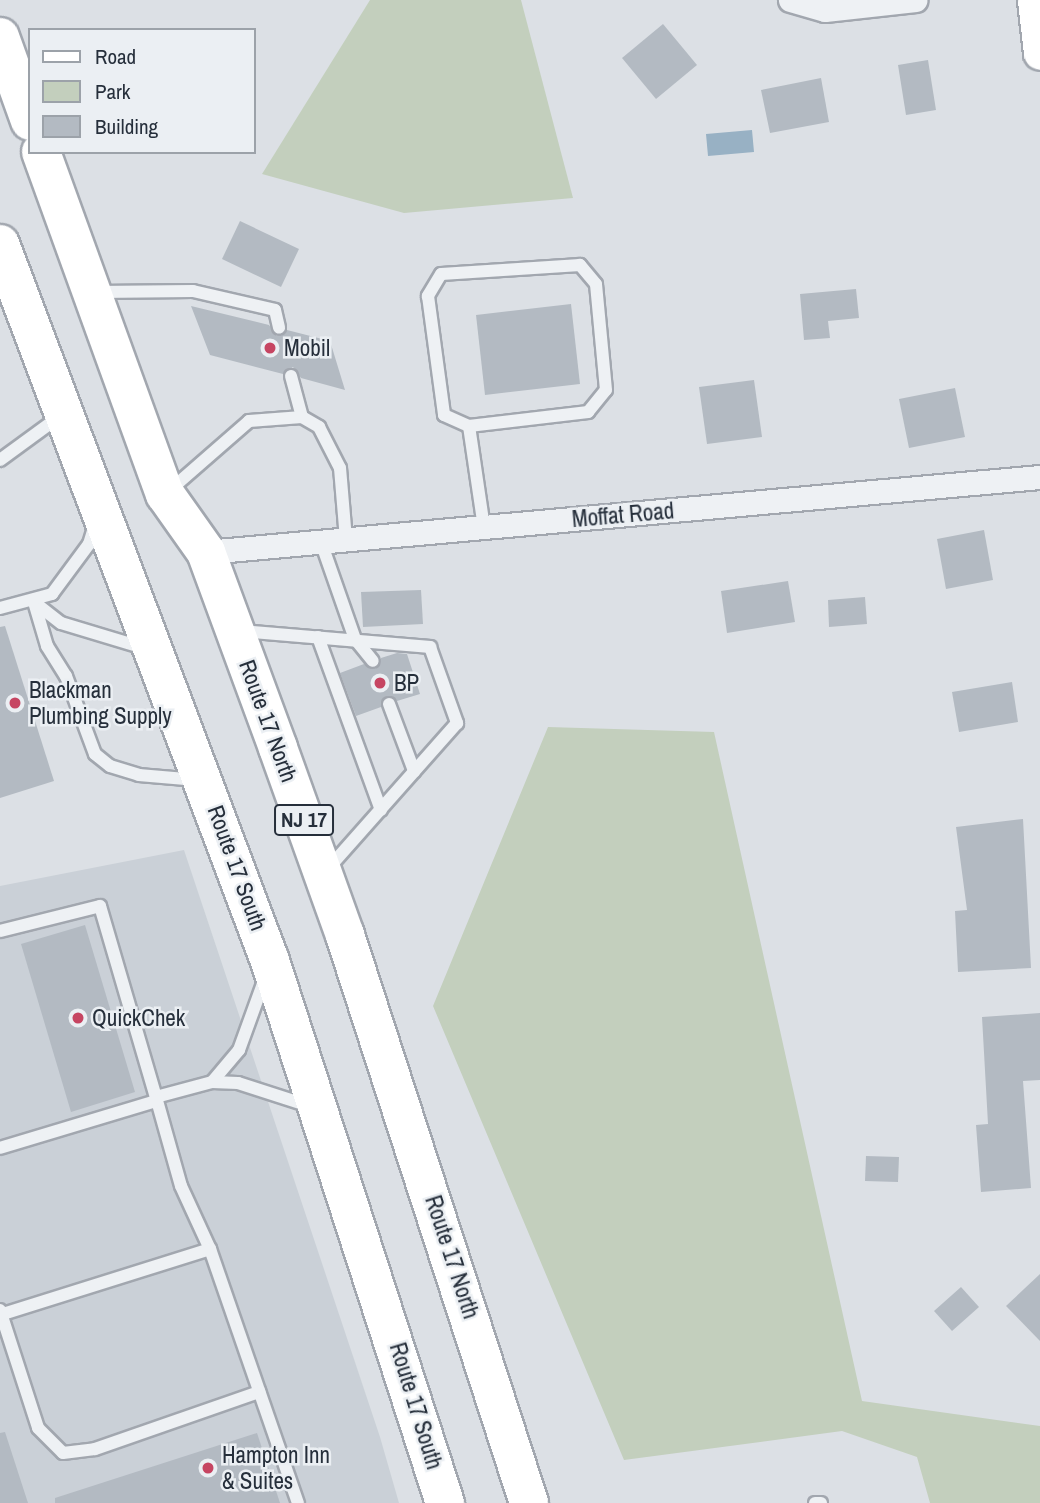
<!DOCTYPE html>
<style>
body{margin:0}
#map{position:relative;width:1040px;height:1503px;overflow:hidden;background:#dce0e5;font-family:"Archivo Narrow",sans-serif}
div>[style]{position:absolute}
[style*='--x']{left:calc(var(--x)*1px);top:calc(var(--y)*1px);width:calc(var(--w)*1px);rotate:calc(var(--a)*1deg)}
.built>*{inset:0;background:#cad0d7}
.green>*{inset:0;background:#c3cfbd}
.water>*{inset:0;background:#98b1c4}
.building>*{inset:0;background:#b3bac2}
.roads{filter:drop-shadow(2px 0 #a2a7af) drop-shadow(-2px 0 #a2a7af) drop-shadow(0 2px #a2a7af) drop-shadow(0 -2px #a2a7af)}
.lane>*{height:12px;margin:-6px;padding:0 6px;transform-origin:6px;border-radius:6px;background:#eef1f4}
.street>*{height:23px;margin:-11.5px;padding:0 11.5px;transform-origin:11.5px;border-radius:11.5px;background:#eef1f4}
.secondary>*{height:33px;margin:-16.5px;padding:0 16.5px;transform-origin:16.5px;border-radius:16.5px;background:#fff}
.highway>*{height:38px;margin:-19px;padding:0 19px;transform-origin:19px;border-radius:19px;background:#fff}
.dots>*{width:19px;height:19px;translate:-50% -50%;box-sizing:border-box;border:4px solid #ebeff3;border-radius:50%}
span{translate:-50% -50%;white-space:nowrap;text-align:center;line-height:1.15;-webkit-text-stroke:5px #ebeff3;paint-order:stroke}
.shield-label span{padding:2px 5px;background:#ebeff3;border:2px solid;border-radius:5px;-webkit-text-stroke-width:0}
.shield-label{font-size:21px;color:#262f3b;font-weight:700}
.poi-label{font-size:23px;color:#262f3b}
.left{translate:0 -50%;text-align:left}
.street-label{font-size:23px;color:#262f3b}
.legend{position:absolute;left:28px;top:28px;width:228px;height:126px;box-sizing:border-box;background:#ebeff3;border:2px solid #9ca2a9;margin:0;padding:9px 12px;list-style:none;font-size:21px;color:#262f3b}
.legend li{display:flex;align-items:center;gap:14px;height:35px}
.legend b{width:35px;border:2px solid #9ca2a9}
</style>
<div id="map">
<div class="built">
<i style="clip-path:polygon(184px 850px,380px 1437px,399px 1503px,0 1503px,0 886px)"></i>
</div>
<div class="green">
<i style="clip-path:polygon(370px 0,521px 0,573px 198px,404px 213px,262px 174px)"></i>
<i style="clip-path:polygon(548px 727px,714px 732px,862px 1401px,1040px 1426px,1040px 1503px,930px 1503px,917px 1457px,842px 1431px,624px 1460px,433px 1006px)"></i>
</div>
<div class="water">
<i style="clip-path:polygon(752px 130px,754px 152px,708px 156px,706px 134px)"></i>
</div>
<div class="building">
<i style="clip-path:polygon(663px 24px,697px 65px,656px 99px,622px 58px)"></i>
<i style="clip-path:polygon(928px 60px,936px 110px,906px 115px,898px 65px)"></i>
<i style="clip-path:polygon(821px 78px,829px 122px,770px 133px,761px 90px)"></i>
<i style="clip-path:polygon(240px 221px,299px 249px,281px 287px,222px 259px)"></i>
<i style="clip-path:polygon(856px 289px,859px 318px,828px 321px,830px 338px,804px 340px,800px 294px)"></i>
<i style="clip-path:polygon(571px 304px,580px 384px,485px 395px,476px 315px)"></i>
<i style="clip-path:polygon(191px 306px,269px 325px,277px 336px,287px 330px,330px 341px,345px 390px,301px 378px,293px 367px,283px 374px,210px 355px)"></i>
<i style="clip-path:polygon(754px 380px,762px 437px,707px 444px,699px 387px)"></i>
<i style="clip-path:polygon(955px 388px,965px 437px,909px 448px,899px 399px)"></i>
<i style="clip-path:polygon(984px 530px,993px 580px,946px 589px,937px 539px)"></i>
<i style="clip-path:polygon(788px 581px,795px 622px,727px 633px,721px 591px)"></i>
<i style="clip-path:polygon(421px 590px,423px 624px,363px 627px,361px 592px)"></i>
<i style="clip-path:polygon(865px 597px,867px 624px,829px 627px,828px 600px)"></i>
<i style="clip-path:polygon(5px 626px,54px 781px,0 798px,0 627px)"></i>
<i style="clip-path:polygon(397px 653px,407px 654px,420px 694px,397px 701px,387px 696px,381px 707px,356px 716px,340px 673px,364px 664px,375px 669px,381px 658px)"></i>
<i style="clip-path:polygon(1012px 682px,1018px 722px,959px 732px,952px 692px)"></i>
<i style="clip-path:polygon(1023px 819px,1031px 968px,958px 972px,955px 911px,967px 910px,956px 827px)"></i>
<i style="clip-path:polygon(85px 925px,135px 1092px,71px 1112px,21px 944px)"></i>
<i style="clip-path:polygon(1040px 1013px,1040px 1080px,1023px 1081px,1031px 1188px,981px 1192px,976px 1125px,988px 1124px,982px 1017px)"></i>
<i style="clip-path:polygon(866px 1156px,899px 1157px,898px 1182px,865px 1181px)"></i>
<i style="clip-path:polygon(1040px 1274px,1040px 1341px,1006px 1306px)"></i>
<i style="clip-path:polygon(961px 1287px,979px 1307px,952px 1331px,934px 1311px)"></i>
<i style="clip-path:polygon(5px 1432px,28px 1503px,0 1503px,0 1433px)"></i>
<i style="clip-path:polygon(257px 1433px,280px 1503px,55px 1503px,55px 1498px)"></i>
</div>
<div class="roads">
<div class="lane">
<i style="--x:97;--y:292;--w:96;--a:-0.6"></i>
<i style="--x:193;--y:291;--w:84;--a:13"></i>
<i style="--x:275;--y:310;--w:18;--a:77"></i>
<i style="--x:291;--y:376;--w:42;--a:75"></i>
<i style="--x:469;--y:426;--w:120;--a:-6.7"></i>
<i style="--x:588;--y:412;--w:28;--a:-51"></i>
<i style="--x:606;--y:390;--w:106;--a:-95.4"></i>
<i style="--x:596;--y:284;--w:25;--a:-130"></i>
<i style="--x:580;--y:265;--w:139;--a:176.3"></i>
<i style="--x:441;--y:274;--w:26;--a:121"></i>
<i style="--x:428;--y:296;--w:120;--a:82.3"></i>
<i style="--x:444;--y:415;--w:27;--a:24"></i>
<i style="--x:469;--y:426;--w:102;--a:81.6"></i>
<i style="--x:0;--y:460;--w:73;--a:-36.1"></i>
<i style="--x:170;--y:490;--w:105;--a:-41.1"></i>
<i style="--x:249;--y:421;--w:53;--a:-4.3"></i>
<i style="--x:302;--y:417;--w:20;--a:30"></i>
<i style="--x:319;--y:427;--w:46;--a:62.9"></i>
<i style="--x:340;--y:468;--w:72;--a:85.2"></i>
<i style="--x:321;--y:542;--w:103;--a:70.7"></i>
<i style="--x:355;--y:639;--w:28;--a:51"></i>
<i style="--x:34;--y:602;--w:46;--a:73.5"></i>
<i style="--x:47;--y:646;--w:36;--a:58"></i>
<i style="--x:66;--y:676;--w:83;--a:69.6"></i>
<i style="--x:95;--y:754;--w:19;--a:39"></i>
<i style="--x:110;--y:766;--w:30;--a:17"></i>
<i style="--x:139;--y:775;--w:58;--a:4.9"></i>
<i style="--x:34;--y:602;--w:34;--a:38"></i>
<i style="--x:61;--y:623;--w:84;--a:16.7"></i>
<i style="--x:0;--y:608;--w:54;--a:-15.1"></i>
<i style="--x:52;--y:594;--w:62;--a:-53.5"></i>
<i style="--x:89;--y:544;--w:21;--a:-73"></i>
<i style="--x:241;--y:631;--w:190;--a:4.8"></i>
<i style="--x:430;--y:647;--w:81;--a:70.4"></i>
<i style="--x:457;--y:723;--w:195;--a:131.5"></i>
<i style="--x:318;--y:637;--w:184;--a:70"></i>
<i style="--x:389;--y:704;--w:72;--a:69.5"></i>
<i style="--x:0;--y:931;--w:103;--a:-14"></i>
<i style="--x:100;--y:906;--w:199;--a:73.7"></i>
<i style="--x:156;--y:1097;--w:58;--a:-15"></i>
<i style="--x:212;--y:1082;--w:26;--a:2"></i>
<i style="--x:238;--y:1083;--w:75;--a:17.9"></i>
<i style="--x:212;--y:1082;--w:42;--a:-49.8"></i>
<i style="--x:239;--y:1050;--w:77;--a:-70.1"></i>
<i style="--x:156;--y:1097;--w:92;--a:74.3"></i>
<i style="--x:181;--y:1186;--w:69;--a:65.3"></i>
<i style="--x:210;--y:1249;--w:269;--a:70.9"></i>
<i style="--x:0;--y:1148;--w:163;--a:-16.8"></i>
<i style="--x:0;--y:1310;--w:124;--a:72.1"></i>
<i style="--x:38;--y:1428;--w:35;--a:45"></i>
<i style="--x:63;--y:1453;--w:32;--a:-7"></i>
<i style="--x:95;--y:1449;--w:174;--a:-19.2"></i>
<i style="--x:3;--y:1314;--w:217;--a:-17.4"></i>
<i style="--x:815;--y:1503;--w:6;--a:0"></i>
</div>
<div class="street">
<i style="--x:790;--y:0;--w:36;--a:16"></i>
<i style="--x:825;--y:10;--w:91;--a:-6.3"></i>
<i style="--x:206;--y:552;--w:837;--a:-5.14"></i>
</div>
<div class="secondary">
<i style="--x:1034;--y:0;--w:53;--a:83.5"></i>
</div>
<div class="highway">
<i style="--x:0;--y:37;--w:89;--a:70.3"></i>
<i style="--x:41;--y:152;--w:364;--a:70.1"></i>
<i style="--x:165;--y:494;--w:71;--a:54.7"></i>
<i style="--x:206;--y:552;--w:209;--a:69.8"></i>
<i style="--x:278;--y:748;--w:199;--a:70.3"></i>
<i style="--x:345;--y:935;--w:597;--a:72.05"></i>
<i style="--x:0;--y:244;--w:766;--a:69.37"></i>
<i style="--x:270;--y:961;--w:570;--a:72.11"></i>
</div>
</div>
<div class="dots">
<i style="left:270px;top:348px;background:#c64562"></i>
<i style="left:380px;top:683px;background:#c64562"></i>
<i style="left:15px;top:703px;background:#c64562"></i>
<i style="left:78px;top:1018px;background:#c64562"></i>
<i style="left:208px;top:1468px;background:#c64562"></i>
</div>
<div class="shield-label">
<span style="left:304px;top:820px">NJ 17</span>
</div>
<div class="poi-label">
<span class="left" style="left:284px;top:348px">Mobil</span>
<span class="left" style="left:394px;top:683px">BP</span>
<span class="left" style="left:29px;top:703px">Blackman<br>Plumbing Supply</span>
<span class="left" style="left:92px;top:1018px">QuickChek</span>
<span class="left" style="left:222px;top:1468px">Hampton Inn<br>&amp; Suites</span>
</div>
<div class="street-label">
<span style="left:623px;top:515px;rotate:-5deg">Moffat Road</span>
<span style="left:268px;top:721px;rotate:70deg">Route 17 North</span>
<span style="left:237px;top:868px;rotate:70deg">Route 17 South</span>
<span style="left:452px;top:1257px;rotate:72deg">Route 17 North</span>
<span style="left:416px;top:1406px;rotate:73deg">Route 17 South</span>
</div>
<ul class="legend">
<li><b style="height:9px;background:#fff"></b>Road</li>
<li><b style="height:19px;background:#c3cfbd"></b>Park</li>
<li><b style="height:19px;background:#b3bac2"></b>Building</li>
</ul>
</div>
